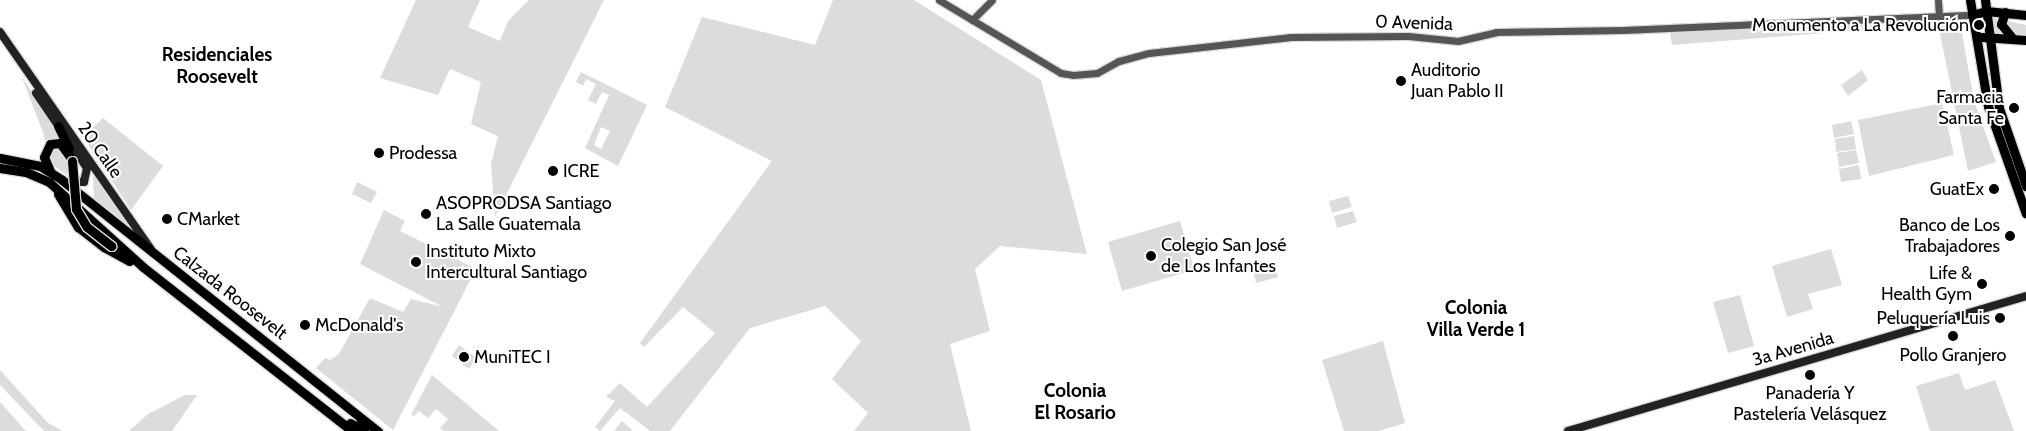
<!DOCTYPE html>
<meta charset="utf-8">
<style>
body{margin:0}
#map{position:relative;width:2026px;height:431px;overflow:hidden;background:#fff;font-family:Cabin,sans-serif}
div>[style]{position:absolute}
[style*='--x']{left:calc(var(--x)*1px);top:calc(var(--y)*1px);width:calc(var(--w)*1px);rotate:calc(var(--a)*1deg)}
.green>*{inset:0;background:#dcdcdc}
.roads{filter:drop-shadow(1px 0 #dbdbdb) drop-shadow(-1px 0 #dbdbdb) drop-shadow(0 1px #dbdbdb) drop-shadow(0 -1px #dbdbdb)}
.tertiary>*{height:7px;margin:-3.5px;padding:0 3.5px;transform-origin:3.5px;border-radius:3.5px;background:#555}
.secondary>*{height:8px;margin:-4px;padding:0 4px;transform-origin:4px;border-radius:4px;background:#222}
.primary>*{height:9px;margin:-4.5px;padding:0 4.5px;transform-origin:4.5px;border-radius:4.5px;background:#000}
.trunk>*{height:9px;margin:-4.5px;padding:0 4.5px;transform-origin:4.5px;border-radius:4.5px;background:#000}
.bridges{filter:drop-shadow(1px 0 #dbdbdb) drop-shadow(-1px 0 #dbdbdb) drop-shadow(0 1px #dbdbdb) drop-shadow(0 -1px #dbdbdb)}
.trunk-bridge>*{height:9px;margin:-4.5px;padding:0 4.5px;transform-origin:4.5px;border-radius:4.5px;background:#000}
.dots>*{width:14px;height:14px;translate:-50% -50%;box-sizing:border-box;border:2px solid #fff;border-radius:50%}
span{translate:-50% -50%;white-space:nowrap;text-align:center;line-height:1.15;-webkit-text-stroke:4px #fff;paint-order:stroke}
.street-label{font-size:18px;color:#000}
.poi-label{font-size:18px;color:#000}
.right{translate:-100% -50%;text-align:right}
.left{translate:0 -50%;text-align:left}
.neighbourhood-label{font-size:19px;color:#000;font-weight:700}
</style>
<div id="map">
<div class="green">
<i style="clip-path:polygon(416px 0,480px 0,468px 27px,500px 41px,508px 21px,529px 0,604px 0,495px 217px,491px 164px,498px 136px,471px 124px,481px 82px,450px 69px,438px 95px,380px 78px)"></i>
<i style="clip-path:polygon(833px 0,914px 0,1041px 80px,1087px 254px,1000px 246px,975px 269px,990px 331px,950px 344px,971px 431px,854px 431px,868px 413px,832px 379px,861px 341px,825px 306px,750px 328px,670px 431px,650px 431px,620px 408px,600px 431px,595px 427px,615px 401px,606px 397px,620px 383px,647px 407px,715px 333px,683px 307px,644px 347px,640px 343px,772px 161px,665px 107px,702px 17px,815px 45px)"></i>
<i style="clip-path:polygon(1954px 18px,1960px 22px,1974px 101px,1996px 162px,1968px 171px,1938px 24px,1672px 45px,1670px 33px,1753px 27px,1862px 25px,1886px 28px,1907px 21px)"></i>
<i style="clip-path:polygon(1995px 18px,2026px 25px,2026px 40px,1994px 37px,1990px 19px)"></i>
<i style="clip-path:polygon(1862px 70px,1868px 80px,1848px 96px,1841px 85px)"></i>
<i style="clip-path:polygon(evenodd,581px 72px,647px 105px,618px 166px,585px 148px,609px 95px,602px 92px,596px 104px,588px 100px,596px 84px,586px 79px,583px 86px,576px 82px,581px 72px,601px 127px,610px 131px,601px 149px,594px 145px,601px 127px)"></i>
<i style="clip-path:polygon(21px 75px,55px 128px,68px 160px,68px 176px,49px 162px,44px 135px)"></i>
<i style="clip-path:polygon(1942px 103px,1954px 155px,1869px 176px,1858px 120px)"></i>
<i style="clip-path:polygon(103px 118px,163px 166px,131px 210px,83px 137px)"></i>
<i style="clip-path:polygon(1851px 121px,1854px 134px,1834px 138px,1832px 125px)"></i>
<i style="clip-path:polygon(1854px 136px,1856px 149px,1836px 152px,1835px 139px)"></i>
<i style="clip-path:polygon(1856px 150px,1859px 163px,1839px 167px,1837px 153px)"></i>
<i style="clip-path:polygon(1859px 165px,1861px 179px,1841px 182px,1839px 169px)"></i>
<i style="clip-path:polygon(93px 174px,135px 233px,94px 201px)"></i>
<i style="clip-path:polygon(357px 182px,377px 192px,371px 203px,352px 194px)"></i>
<i style="clip-path:polygon(1348px 196px,1352px 207px,1332px 213px,1329px 201px)"></i>
<i style="clip-path:polygon(384px 210px,405px 221px,400px 231px,476px 269px,393px 430px,316px 368px,325px 358px,330px 360px,339px 354px,370px 298px,403px 312px,411px 299px,443px 307px,360px 264px)"></i>
<i style="clip-path:polygon(1353px 211px,1357px 222px,1337px 228px,1334px 216px)"></i>
<i style="clip-path:polygon(1180px 221px,1194px 270px,1122px 291px,1108px 242px)"></i>
<i style="clip-path:polygon(1831px 249px,1842px 285px,1808px 294px,1813px 309px,1787px 317px,1772px 266px)"></i>
<i style="clip-path:polygon(1274px 264px,1278px 277px,1256px 283px,1253px 270px)"></i>
<i style="clip-path:polygon(1740px 295px,1754px 346px,1728px 353px,1713px 302px)"></i>
<i style="clip-path:polygon(1383px 341px,1405px 423px,1379px 431px,1344px 431px,1322px 360px)"></i>
<i style="clip-path:polygon(459px 345px,477px 358px,469px 369px,452px 356px)"></i>
<i style="clip-path:polygon(0 370px,48px 423px,63px 431px,44px 431px,0 385px)"></i>
<i style="clip-path:polygon(1959px 373px,1965px 390px,1995px 380px,2014px 431px,1930px 431px,1916px 386px)"></i>
<i style="clip-path:polygon(432px 375px,499px 431px,444px 431px,440px 428px,448px 419px,436px 409px,428px 418px,419px 411px,414px 416px,411px 415px)"></i>
<i style="clip-path:polygon(185px 395px,197px 395px,172px 431px,129px 431px,148px 414px)"></i>
<i style="clip-path:polygon(0 402px,25px 430px,26px 431px,0 431px)"></i>
<i style="clip-path:polygon(622px 421px,633px 431px,614px 431px)"></i>
</div>
<div class="roads">
<div class="tertiary">
<i style="--x:939;--y:0;--w:142;--a:30.9"></i>
<i style="--x:1061;--y:73;--w:12;--a:9"></i>
<i style="--x:1073;--y:75;--w:24;--a:-5"></i>
<i style="--x:1097;--y:73;--w:25;--a:-29"></i>
<i style="--x:1119;--y:61;--w:31;--a:-15"></i>
<i style="--x:1149;--y:53;--w:143;--a:-6.4"></i>
<i style="--x:1291;--y:37;--w:117;--a:-0.5"></i>
<i style="--x:1408;--y:36;--w:50;--a:5.7"></i>
<i style="--x:1458;--y:41;--w:39;--a:-13"></i>
<i style="--x:1496;--y:32;--w:127;--a:-0.9"></i>
<i style="--x:1623;--y:30;--w:349;--a:-2.5"></i>
<i style="--x:1938;--y:1;--w:15;--a:86"></i>
<i style="--x:972;--y:20;--w:28;--a:-45"></i>
</div>
<div class="secondary">
<i style="--x:0;--y:32;--w:264;--a:55.2"></i>
<i style="--x:36;--y:93;--w:91;--a:55.8"></i>
<i style="--x:87;--y:168;--w:14;--a:102"></i>
<i style="--x:84;--y:182;--w:14;--a:180"></i>
<i style="--x:1568;--y:431;--w:477;--a:-16.4"></i>
</div>
<div class="primary">
<i style="--x:1970;--y:0;--w:108;--a:80.4"></i>
<i style="--x:1988;--y:106;--w:114;--a:70.6"></i>
<i style="--x:1985;--y:0;--w:109;--a:82.6"></i>
<i style="--x:1999;--y:108;--w:83;--a:70.9"></i>
<i style="--x:2005;--y:12;--w:13;--a:108"></i>
<i style="--x:2001;--y:24;--w:19;--a:51"></i>
<i style="--x:1972;--y:15;--w:15;--a:-16"></i>
<i style="--x:1986;--y:11;--w:40;--a:5.7"></i>
<i style="--x:1982;--y:37;--w:44;--a:3.9"></i>
</div>
<div class="trunk">
<i style="--x:58;--y:126;--w:25;--a:64"></i>
<i style="--x:0;--y:158;--w:41;--a:11.3"></i>
<i style="--x:40;--y:166;--w:26;--a:32"></i>
<i style="--x:62;--y:180;--w:404;--a:38.5"></i>
<i style="--x:0;--y:168;--w:26;--a:9"></i>
<i style="--x:26;--y:172;--w:25;--a:23"></i>
<i style="--x:49;--y:182;--w:127;--a:42.1"></i>
<i style="--x:143;--y:267;--w:266;--a:38.1"></i>
<i style="--x:50;--y:171;--w:15;--a:-113"></i>
<i style="--x:44;--y:157;--w:14;--a:-65"></i>
<i style="--x:50;--y:144;--w:10;--a:-6"></i>
<i style="--x:60;--y:143;--w:19;--a:54"></i>
<i style="--x:58;--y:194;--w:39;--a:59"></i>
<i style="--x:78;--y:227;--w:33;--a:38"></i>
<i style="--x:104;--y:247;--w:29;--a:29"></i>
<i style="--x:350;--y:423;--w:14;--a:30"></i>
<i style="--x:362;--y:430;--w:4;--a:-45"></i>
<i style="--x:365;--y:427;--w:10;--a:-119"></i>
</div>
</div>
<div class="bridges">
<div class="trunk-bridge">
<i style="--x:72;--y:161;--w:48;--a:85.2"></i>
<i style="--x:76;--y:209;--w:21;--a:59"></i>
<i style="--x:87;--y:227;--w:31;--a:38"></i>
</div>
</div>
<div class="dots">
<i style="left:1979px;top:25px;background:#000"></i>
<i style="left:1401px;top:81px;background:#000"></i>
<i style="left:2014px;top:108px;background:#000"></i>
<i style="left:379px;top:153px;background:#000"></i>
<i style="left:553px;top:171px;background:#000"></i>
<i style="left:1994px;top:189px;background:#000"></i>
<i style="left:426px;top:214px;background:#000"></i>
<i style="left:167px;top:219px;background:#000"></i>
<i style="left:2010px;top:236px;background:#000"></i>
<i style="left:1151px;top:256px;background:#000"></i>
<i style="left:416px;top:262px;background:#000"></i>
<i style="left:1982px;top:284px;background:#000"></i>
<i style="left:2000px;top:318px;background:#000"></i>
<i style="left:305px;top:325px;background:#000"></i>
<i style="left:1953px;top:336px;background:#000"></i>
<i style="left:464px;top:357px;background:#000"></i>
<i style="left:1810px;top:375px;background:#000"></i>
</div>
<div class="street-label">
<span style="left:1414px;top:23px;rotate:2deg">0 Avenida</span>
<span style="left:100px;top:150px;rotate:55deg">20 Calle</span>
<span style="left:230px;top:293px;rotate:38deg">Calzada Roosevelt</span>
<span style="left:1793px;top:349px;rotate:-16deg">3a Avenida</span>
</div>
<div class="poi-label">
<span class="right" style="left:1969px;top:25px">Monumento a La Revolución</span>
<span class="left" style="left:1411px;top:81px">Auditorio<br>Juan Pablo II</span>
<span class="right" style="left:2004px;top:108px">Farmacia<br>Santa Fe</span>
<span class="left" style="left:389px;top:153px">Prodessa</span>
<span class="left" style="left:563px;top:171px">ICRE</span>
<span class="right" style="left:1984px;top:189px">GuatEx</span>
<span class="left" style="left:436px;top:214px">ASOPRODSA Santiago<br>La Salle Guatemala</span>
<span class="left" style="left:177px;top:219px">CMarket</span>
<span class="right" style="left:2000px;top:236px">Banco de Los<br>Trabajadores</span>
<span class="left" style="left:1161px;top:256px">Colegio San José<br>de Los Infantes</span>
<span class="left" style="left:426px;top:262px">Instituto Mixto<br>Intercultural Santiago</span>
<span class="right" style="left:1972px;top:284px">Life &amp;<br>Health Gym</span>
<span class="right" style="left:1990px;top:318px">Peluquería Luis</span>
<span class="left" style="left:315px;top:325px">McDonald's</span>
<span style="left:1953px;top:355px">Pollo Granjero</span>
<span class="left" style="left:474px;top:357px">MuniTEC I</span>
<span style="left:1810px;top:404px">Panadería Y<br>Pastelería Velásquez</span>
</div>
<div class="neighbourhood-label">
<span style="left:217px;top:66px">Residenciales<br>Roosevelt</span>
<span style="left:1476px;top:319px">Colonia<br>Villa Verde 1</span>
<span style="left:1075px;top:402px">Colonia<br>El Rosario</span>
</div>
</div>
